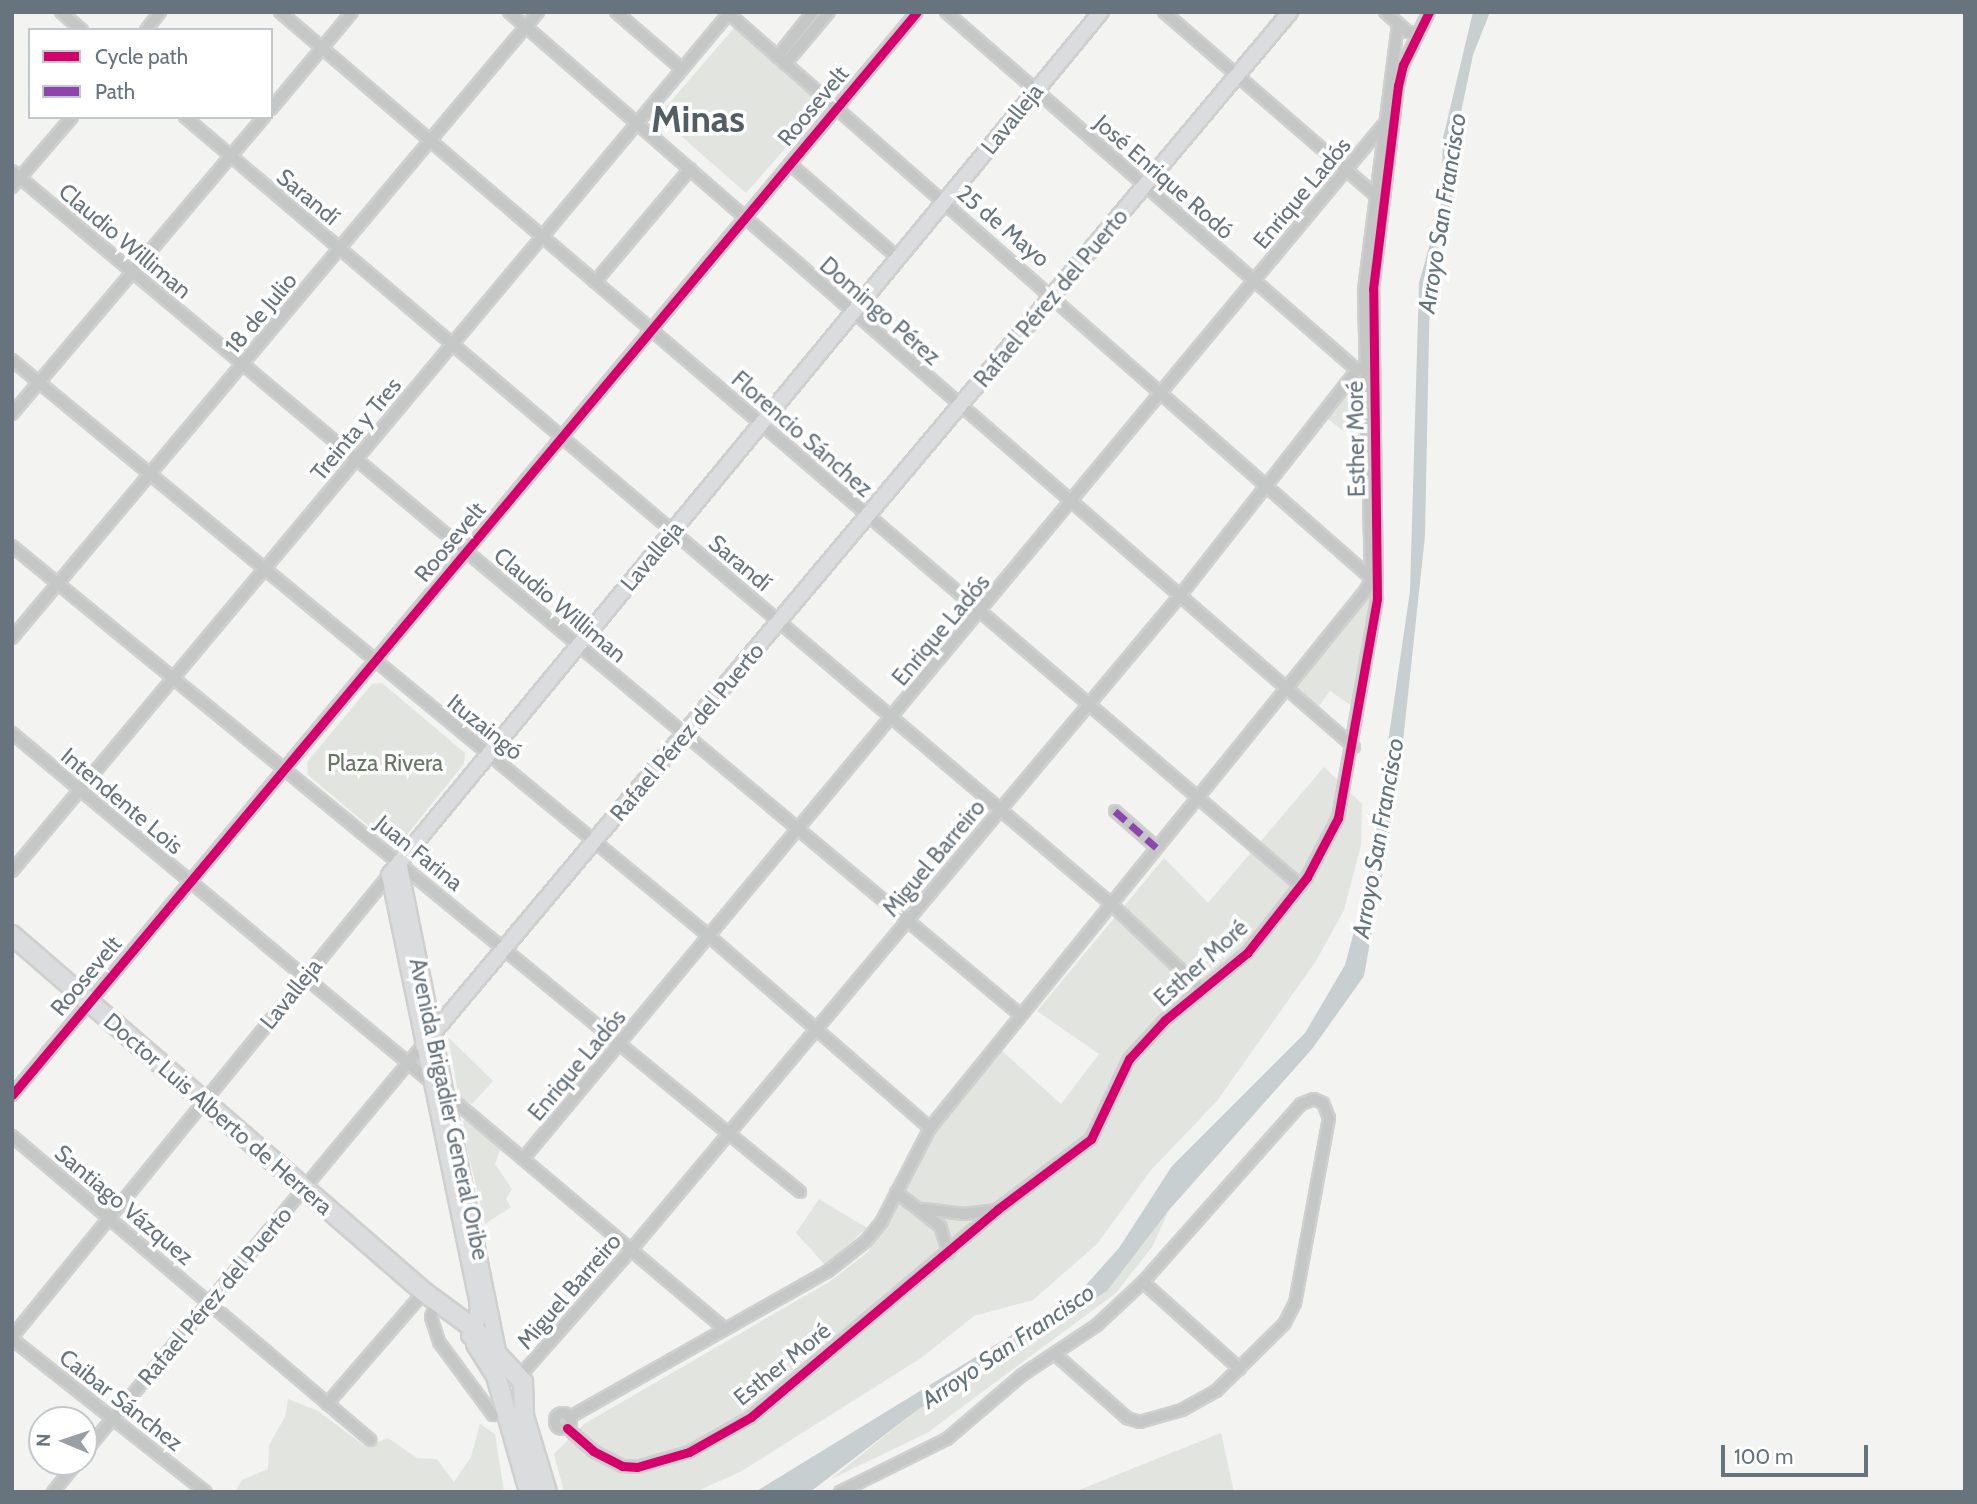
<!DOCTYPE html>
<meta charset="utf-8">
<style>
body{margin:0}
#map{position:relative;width:1977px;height:1504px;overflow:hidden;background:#f3f3f1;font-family:Cabin,sans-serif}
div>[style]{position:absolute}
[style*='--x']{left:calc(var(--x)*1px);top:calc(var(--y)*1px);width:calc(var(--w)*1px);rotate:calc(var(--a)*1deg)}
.green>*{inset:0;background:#e1e4df}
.water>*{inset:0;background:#c8cfd1}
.roads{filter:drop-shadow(2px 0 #cfcfcf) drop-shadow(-2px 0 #cfcfcf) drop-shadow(0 2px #cfcfcf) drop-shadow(0 -2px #cfcfcf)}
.minor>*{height:10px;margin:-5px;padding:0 5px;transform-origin:5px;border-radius:5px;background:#c5c7c7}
.minor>.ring{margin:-5px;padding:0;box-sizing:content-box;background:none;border:10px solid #c5c7c7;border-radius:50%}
.secondary>*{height:14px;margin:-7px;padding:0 7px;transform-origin:7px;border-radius:7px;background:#dbdcdd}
.trunk>*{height:18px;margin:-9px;padding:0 9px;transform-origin:9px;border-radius:9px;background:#dbdcdd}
.quiet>*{height:7px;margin-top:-3.5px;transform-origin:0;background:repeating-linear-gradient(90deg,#8e44ad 0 14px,transparent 0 21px)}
.cycleway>*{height:9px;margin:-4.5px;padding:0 4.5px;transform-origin:4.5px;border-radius:4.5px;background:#d6006c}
span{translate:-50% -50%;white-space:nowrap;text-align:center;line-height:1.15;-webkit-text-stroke:7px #fff;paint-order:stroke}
.street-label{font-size:23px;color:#67747e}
.park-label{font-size:23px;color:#697664}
.water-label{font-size:24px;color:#63757b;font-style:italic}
.town-label{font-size:37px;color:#535d64;font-weight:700}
.frame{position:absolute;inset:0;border:14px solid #67747e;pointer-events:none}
.legend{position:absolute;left:28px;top:28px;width:245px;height:91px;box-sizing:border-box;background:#fff;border:2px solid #c2c7cb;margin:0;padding:9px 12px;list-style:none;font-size:21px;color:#67747e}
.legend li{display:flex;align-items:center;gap:14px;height:35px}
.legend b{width:35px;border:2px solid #c2c7cb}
.north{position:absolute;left:28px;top:1406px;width:70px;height:70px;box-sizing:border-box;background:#fff;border:2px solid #c2c7cb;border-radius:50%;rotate:272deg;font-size:19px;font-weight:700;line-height:28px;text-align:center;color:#67747e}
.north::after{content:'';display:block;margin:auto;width:24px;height:32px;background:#98a0a6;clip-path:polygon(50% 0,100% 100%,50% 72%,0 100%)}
.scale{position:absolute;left:1721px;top:1445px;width:147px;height:32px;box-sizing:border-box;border:4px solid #67747e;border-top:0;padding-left:9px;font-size:21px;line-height:24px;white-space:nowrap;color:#67747e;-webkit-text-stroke:5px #fff;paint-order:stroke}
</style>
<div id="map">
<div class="green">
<i style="clip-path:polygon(735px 27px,824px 104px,746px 193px,658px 116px)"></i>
<i style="clip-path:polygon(1358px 381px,1362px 384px,1363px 447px,1327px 418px)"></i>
<i style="clip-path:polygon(1373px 588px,1355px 708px,1330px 691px,1319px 706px,1295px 689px,1299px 681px)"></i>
<i style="clip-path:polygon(382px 683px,465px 753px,464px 764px,401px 842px,390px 844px,308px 775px,307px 762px,372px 684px)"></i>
<i style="clip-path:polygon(1324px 767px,1362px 804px,1361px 845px,1344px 910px,1316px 961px,1217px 1101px,1151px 1170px,1097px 1244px,1033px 1300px,974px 1316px,921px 1358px,740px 1472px,695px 1492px,564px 1492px,554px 1454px,584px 1424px,829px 1282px,868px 1252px,933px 1135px,1002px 1051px,1061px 1104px,1099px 1054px,1037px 1011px,1164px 858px,1208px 903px)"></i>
<i style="clip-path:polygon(448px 1037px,493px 1081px,472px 1104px,459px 1098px)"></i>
<i style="clip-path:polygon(470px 1117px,502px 1145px,495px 1164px,512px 1189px,506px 1199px,511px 1207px,485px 1224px,465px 1139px,463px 1121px)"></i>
<i style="clip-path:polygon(819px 1199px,867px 1228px,825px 1265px,796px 1233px)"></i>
<i style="clip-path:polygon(1169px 1210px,1152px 1247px,1116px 1293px,927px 1433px,831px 1479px,916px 1411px,1107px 1291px)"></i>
<i style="clip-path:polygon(288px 1399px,318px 1411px,366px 1447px,388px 1438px,417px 1458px,437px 1459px,454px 1482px,471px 1457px,480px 1424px,495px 1434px,504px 1492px,235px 1492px,242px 1480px,268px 1469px,269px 1445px,285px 1417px)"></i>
<i style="clip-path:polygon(1221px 1433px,1234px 1492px,1074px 1492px)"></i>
</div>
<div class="water">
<i style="clip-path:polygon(1473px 12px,1490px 12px,1473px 55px,1456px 136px,1452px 201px,1430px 285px,1425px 536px,1399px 779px,1364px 976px,1312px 1049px,1169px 1210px,1107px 1291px,916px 1411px,810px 1492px,755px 1492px,1077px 1295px,1119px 1248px,1172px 1166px,1305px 1033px,1345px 965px,1368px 880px,1410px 591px,1419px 283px,1441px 204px,1443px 138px)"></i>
</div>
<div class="roads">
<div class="minor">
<i style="--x:61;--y:12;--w:28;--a:41"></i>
<i style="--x:280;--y:12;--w:1343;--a:40.56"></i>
<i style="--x:509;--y:12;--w:1120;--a:41.02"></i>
<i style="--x:616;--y:12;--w:87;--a:40.8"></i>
<i style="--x:727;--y:12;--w:860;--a:41.32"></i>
<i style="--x:946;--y:12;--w:545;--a:41.06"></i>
<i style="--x:1164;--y:12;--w:284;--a:40.9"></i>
<i style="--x:1385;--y:12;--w:30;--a:41"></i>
<i style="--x:1408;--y:32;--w:10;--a:6"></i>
<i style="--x:146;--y:30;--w:23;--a:-52"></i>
<i style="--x:777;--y:57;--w:58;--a:-51.3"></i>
<i style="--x:785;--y:64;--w:68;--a:-49.8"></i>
<i style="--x:271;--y:109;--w:126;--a:-50.1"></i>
<i style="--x:185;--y:117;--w:1212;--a:40.35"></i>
<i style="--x:1109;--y:902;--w:128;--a:43.4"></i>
<i style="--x:790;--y:164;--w:143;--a:41"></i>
<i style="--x:12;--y:171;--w:1313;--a:39.93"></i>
<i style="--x:12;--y:187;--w:92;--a:-49.4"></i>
<i style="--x:595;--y:282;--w:148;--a:-49.9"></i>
<i style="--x:12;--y:360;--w:904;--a:39.57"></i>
<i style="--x:709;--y:936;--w:293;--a:41"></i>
<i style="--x:12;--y:414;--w:390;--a:-49.7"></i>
<i style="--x:12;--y:546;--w:1019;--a:39.34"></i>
<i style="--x:12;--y:638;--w:818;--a:-49.96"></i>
<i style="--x:12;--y:733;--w:545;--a:39.79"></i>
<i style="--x:1115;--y:811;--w:55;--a:41.3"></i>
<i style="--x:12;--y:871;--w:1120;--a:-50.11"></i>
<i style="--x:446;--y:1094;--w:363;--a:40.1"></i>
<i style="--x:12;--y:1095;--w:1411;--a:-50.12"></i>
<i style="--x:12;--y:1136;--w:470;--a:40.3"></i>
<i style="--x:523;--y:1159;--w:1348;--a:-50.24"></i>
<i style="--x:896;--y:1192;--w:56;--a:37.7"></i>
<i style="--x:940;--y:1226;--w:28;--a:72"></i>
<i style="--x:924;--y:1209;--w:40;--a:7.1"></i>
<i style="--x:964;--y:1214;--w:31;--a:-7"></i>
<i style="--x:1143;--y:1282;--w:130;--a:41.9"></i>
<i style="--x:435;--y:1305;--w:13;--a:108"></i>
<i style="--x:431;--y:1317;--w:26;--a:72"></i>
<i style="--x:439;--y:1342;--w:91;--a:53.5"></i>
<i style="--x:12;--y:1337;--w:596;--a:-50.78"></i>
<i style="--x:12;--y:1339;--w:247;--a:38.3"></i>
<i style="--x:519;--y:1377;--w:169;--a:-48.6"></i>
<i style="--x:631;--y:1250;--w:852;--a:-50"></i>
<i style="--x:1179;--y:597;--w:288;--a:-51.9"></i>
<i style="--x:1357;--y:370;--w:14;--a:-30"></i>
<i style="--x:327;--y:1404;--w:148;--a:-49.1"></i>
<i class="ring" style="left:555px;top:1413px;width:6px;height:6px"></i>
<i style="--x:570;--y:1417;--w:296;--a:-29.5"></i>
<i style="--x:828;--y:1271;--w:48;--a:-38.3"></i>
<i style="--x:866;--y:1241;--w:26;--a:-51"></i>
<i style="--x:882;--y:1221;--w:105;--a:-62.7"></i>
<i style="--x:930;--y:1128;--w:691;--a:-50.99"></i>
<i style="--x:1365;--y:591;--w:13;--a:-61"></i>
<i style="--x:1371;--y:580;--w:290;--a:-91.4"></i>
<i style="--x:1364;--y:290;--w:268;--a:-82.7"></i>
<i style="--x:567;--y:1428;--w:35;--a:41"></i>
<i style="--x:593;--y:1451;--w:33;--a:27"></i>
<i style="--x:622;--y:1466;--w:15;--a:4"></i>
<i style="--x:637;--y:1467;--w:54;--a:-16.1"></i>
<i style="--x:689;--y:1452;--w:71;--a:-29.4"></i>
<i style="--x:751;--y:1417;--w:323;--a:-40.1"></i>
<i style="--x:998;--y:1209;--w:116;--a:-37"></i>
<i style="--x:1091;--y:1139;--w:89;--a:-64.6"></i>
<i style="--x:1129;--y:1059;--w:53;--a:-47.3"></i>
<i style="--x:1165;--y:1020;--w:106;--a:-39.3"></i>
<i style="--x:1247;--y:953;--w:97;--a:-51.7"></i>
<i style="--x:1307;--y:877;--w:67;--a:-62.3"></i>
<i style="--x:1338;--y:818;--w:223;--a:-79.9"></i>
<i style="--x:1377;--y:598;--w:309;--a:-90.7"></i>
<i style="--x:1373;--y:289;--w:205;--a:-83"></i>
<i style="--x:1398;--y:86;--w:22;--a:-77"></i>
<i style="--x:1403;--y:65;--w:59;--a:-63.9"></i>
<i style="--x:84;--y:1453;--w:530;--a:-50.28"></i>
<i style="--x:53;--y:1492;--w:38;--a:-51"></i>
<i style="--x:840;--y:1492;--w:119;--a:-26.4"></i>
<i style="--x:947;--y:1439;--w:99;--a:-40.5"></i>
<i style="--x:1022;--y:1375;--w:90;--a:-33.7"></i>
<i style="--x:1097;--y:1325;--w:63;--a:-43.1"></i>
<i style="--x:1143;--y:1282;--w:238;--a:-48.4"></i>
<i style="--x:1301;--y:1104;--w:14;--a:-21"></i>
<i style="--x:1314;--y:1099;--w:10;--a:24"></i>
<i style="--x:1323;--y:1103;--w:16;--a:68"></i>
<i style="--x:1329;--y:1118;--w:188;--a:100.4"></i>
<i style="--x:1295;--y:1303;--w:22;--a:117"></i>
<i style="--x:1285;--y:1323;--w:97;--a:135.4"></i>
<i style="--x:1216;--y:1391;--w:39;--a:151"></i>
<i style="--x:1182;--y:1410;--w:44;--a:164.1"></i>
<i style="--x:1140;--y:1422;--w:14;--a:-163"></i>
<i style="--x:1127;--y:1418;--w:96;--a:-138.4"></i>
</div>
<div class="secondary">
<i style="--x:399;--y:862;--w:504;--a:78.56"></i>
<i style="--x:423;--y:1045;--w:1349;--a:-49.99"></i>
<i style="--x:469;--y:1336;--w:19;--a:-62"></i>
<i style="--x:478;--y:1319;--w:19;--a:-93"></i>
<i style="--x:477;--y:1300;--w:434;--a:-101.7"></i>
<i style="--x:389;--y:875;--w:1119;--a:-50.48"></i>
</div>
<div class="trunk">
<i style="--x:12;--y:935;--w:545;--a:40.91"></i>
<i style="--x:424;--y:1292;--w:61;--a:36.3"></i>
<i style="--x:473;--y:1328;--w:74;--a:47.2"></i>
<i style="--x:523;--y:1382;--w:34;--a:88"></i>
<i style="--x:524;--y:1416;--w:79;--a:73.2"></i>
<i style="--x:476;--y:1344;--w:38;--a:58"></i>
<i style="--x:496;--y:1376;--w:121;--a:74.1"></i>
</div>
</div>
<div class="quiet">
<i style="--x:1115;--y:811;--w:55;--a:41.3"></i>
</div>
<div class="cycleway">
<i style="--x:12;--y:1095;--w:1411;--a:-50.12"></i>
<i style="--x:567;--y:1428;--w:35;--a:41"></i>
<i style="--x:593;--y:1451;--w:33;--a:27"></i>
<i style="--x:622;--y:1466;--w:15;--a:4"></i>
<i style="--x:637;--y:1467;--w:54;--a:-16.1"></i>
<i style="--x:689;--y:1452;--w:71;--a:-29.4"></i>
<i style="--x:751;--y:1417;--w:323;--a:-40.1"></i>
<i style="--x:998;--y:1209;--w:116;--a:-37"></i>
<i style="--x:1091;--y:1139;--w:89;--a:-64.6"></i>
<i style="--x:1129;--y:1059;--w:53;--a:-47.3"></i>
<i style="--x:1165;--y:1020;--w:106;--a:-39.3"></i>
<i style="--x:1247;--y:953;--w:97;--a:-51.7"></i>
<i style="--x:1307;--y:877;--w:67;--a:-62.3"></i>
<i style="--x:1338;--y:818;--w:223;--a:-79.9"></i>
<i style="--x:1377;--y:598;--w:309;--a:-90.7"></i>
<i style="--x:1373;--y:289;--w:205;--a:-83"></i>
<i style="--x:1398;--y:86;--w:22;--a:-77"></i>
<i style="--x:1403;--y:65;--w:59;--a:-63.9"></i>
</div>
<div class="street-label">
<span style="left:813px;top:106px;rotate:-50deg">Roosevelt</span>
<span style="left:1012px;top:119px;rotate:-51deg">Lavalleja</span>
<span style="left:1164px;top:177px;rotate:41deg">José Enrique Rodó</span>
<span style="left:1302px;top:193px;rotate:-50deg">Enrique Ladós</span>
<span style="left:308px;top:197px;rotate:40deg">Sarandí</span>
<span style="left:1003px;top:226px;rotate:40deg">25 de Mayo</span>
<span style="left:125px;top:241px;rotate:40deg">Claudio Williman</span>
<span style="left:1051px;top:298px;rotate:-50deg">Rafael Pérez del Puerto</span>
<span style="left:880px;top:311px;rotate:41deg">Domingo Pérez</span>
<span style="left:261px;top:313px;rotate:-50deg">18 de Julio</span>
<span style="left:356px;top:429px;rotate:-50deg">Treinta y Tres</span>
<span style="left:802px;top:434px;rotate:41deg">Florencio Sánchez</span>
<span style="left:1356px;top:439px;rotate:-91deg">Esther Moré</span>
<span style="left:450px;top:542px;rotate:-50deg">Roosevelt</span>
<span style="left:652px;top:556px;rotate:-50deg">Lavalleja</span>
<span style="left:740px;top:563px;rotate:40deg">Sarandí</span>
<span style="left:560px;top:605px;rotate:40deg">Claudio Williman</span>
<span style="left:941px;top:630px;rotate:-50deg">Enrique Ladós</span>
<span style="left:485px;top:727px;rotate:39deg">Ituzaingó</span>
<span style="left:687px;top:732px;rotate:-50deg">Rafael Pérez del Puerto</span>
<span style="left:122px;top:801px;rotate:40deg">Intendente Lois</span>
<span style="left:419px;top:853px;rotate:39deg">Juan Farina</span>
<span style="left:934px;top:858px;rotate:-50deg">Miguel Barreiro</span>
<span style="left:1201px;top:963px;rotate:-42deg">Esther Moré</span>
<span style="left:86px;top:976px;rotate:-50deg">Roosevelt</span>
<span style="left:291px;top:994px;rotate:-51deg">Lavalleja</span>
<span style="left:577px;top:1065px;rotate:-50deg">Enrique Ladós</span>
<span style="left:449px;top:1109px;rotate:78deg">Avenida Brigadier General Oribe</span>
<span style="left:218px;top:1114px;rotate:41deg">Doctor Luis Alberto de Herrera</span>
<span style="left:124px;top:1205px;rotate:40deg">Santiago Vázquez</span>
<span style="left:569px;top:1291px;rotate:-49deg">Miguel Barreiro</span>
<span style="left:215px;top:1296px;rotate:-50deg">Rafael Pérez del Puerto</span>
<span style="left:782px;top:1364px;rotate:-39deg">Esther Moré</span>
<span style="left:121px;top:1400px;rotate:38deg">Caibar Sánchez</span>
</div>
<div class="park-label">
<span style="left:385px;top:763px">Plaza Rivera</span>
</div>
<div class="water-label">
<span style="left:1442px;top:213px;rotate:-81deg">Arroyo San Francisco</span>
<span style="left:1378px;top:838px;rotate:-80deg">Arroyo San Francisco</span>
<span style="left:1008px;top:1346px;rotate:-34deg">Arroyo San Francisco</span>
</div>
<div class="town-label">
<span style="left:698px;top:119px">Minas</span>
</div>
<div class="frame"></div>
<ul class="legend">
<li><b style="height:9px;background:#d6006c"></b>Cycle path</li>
<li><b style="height:9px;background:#8e44ad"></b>Path</li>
</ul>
<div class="north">N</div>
<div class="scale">100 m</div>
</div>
